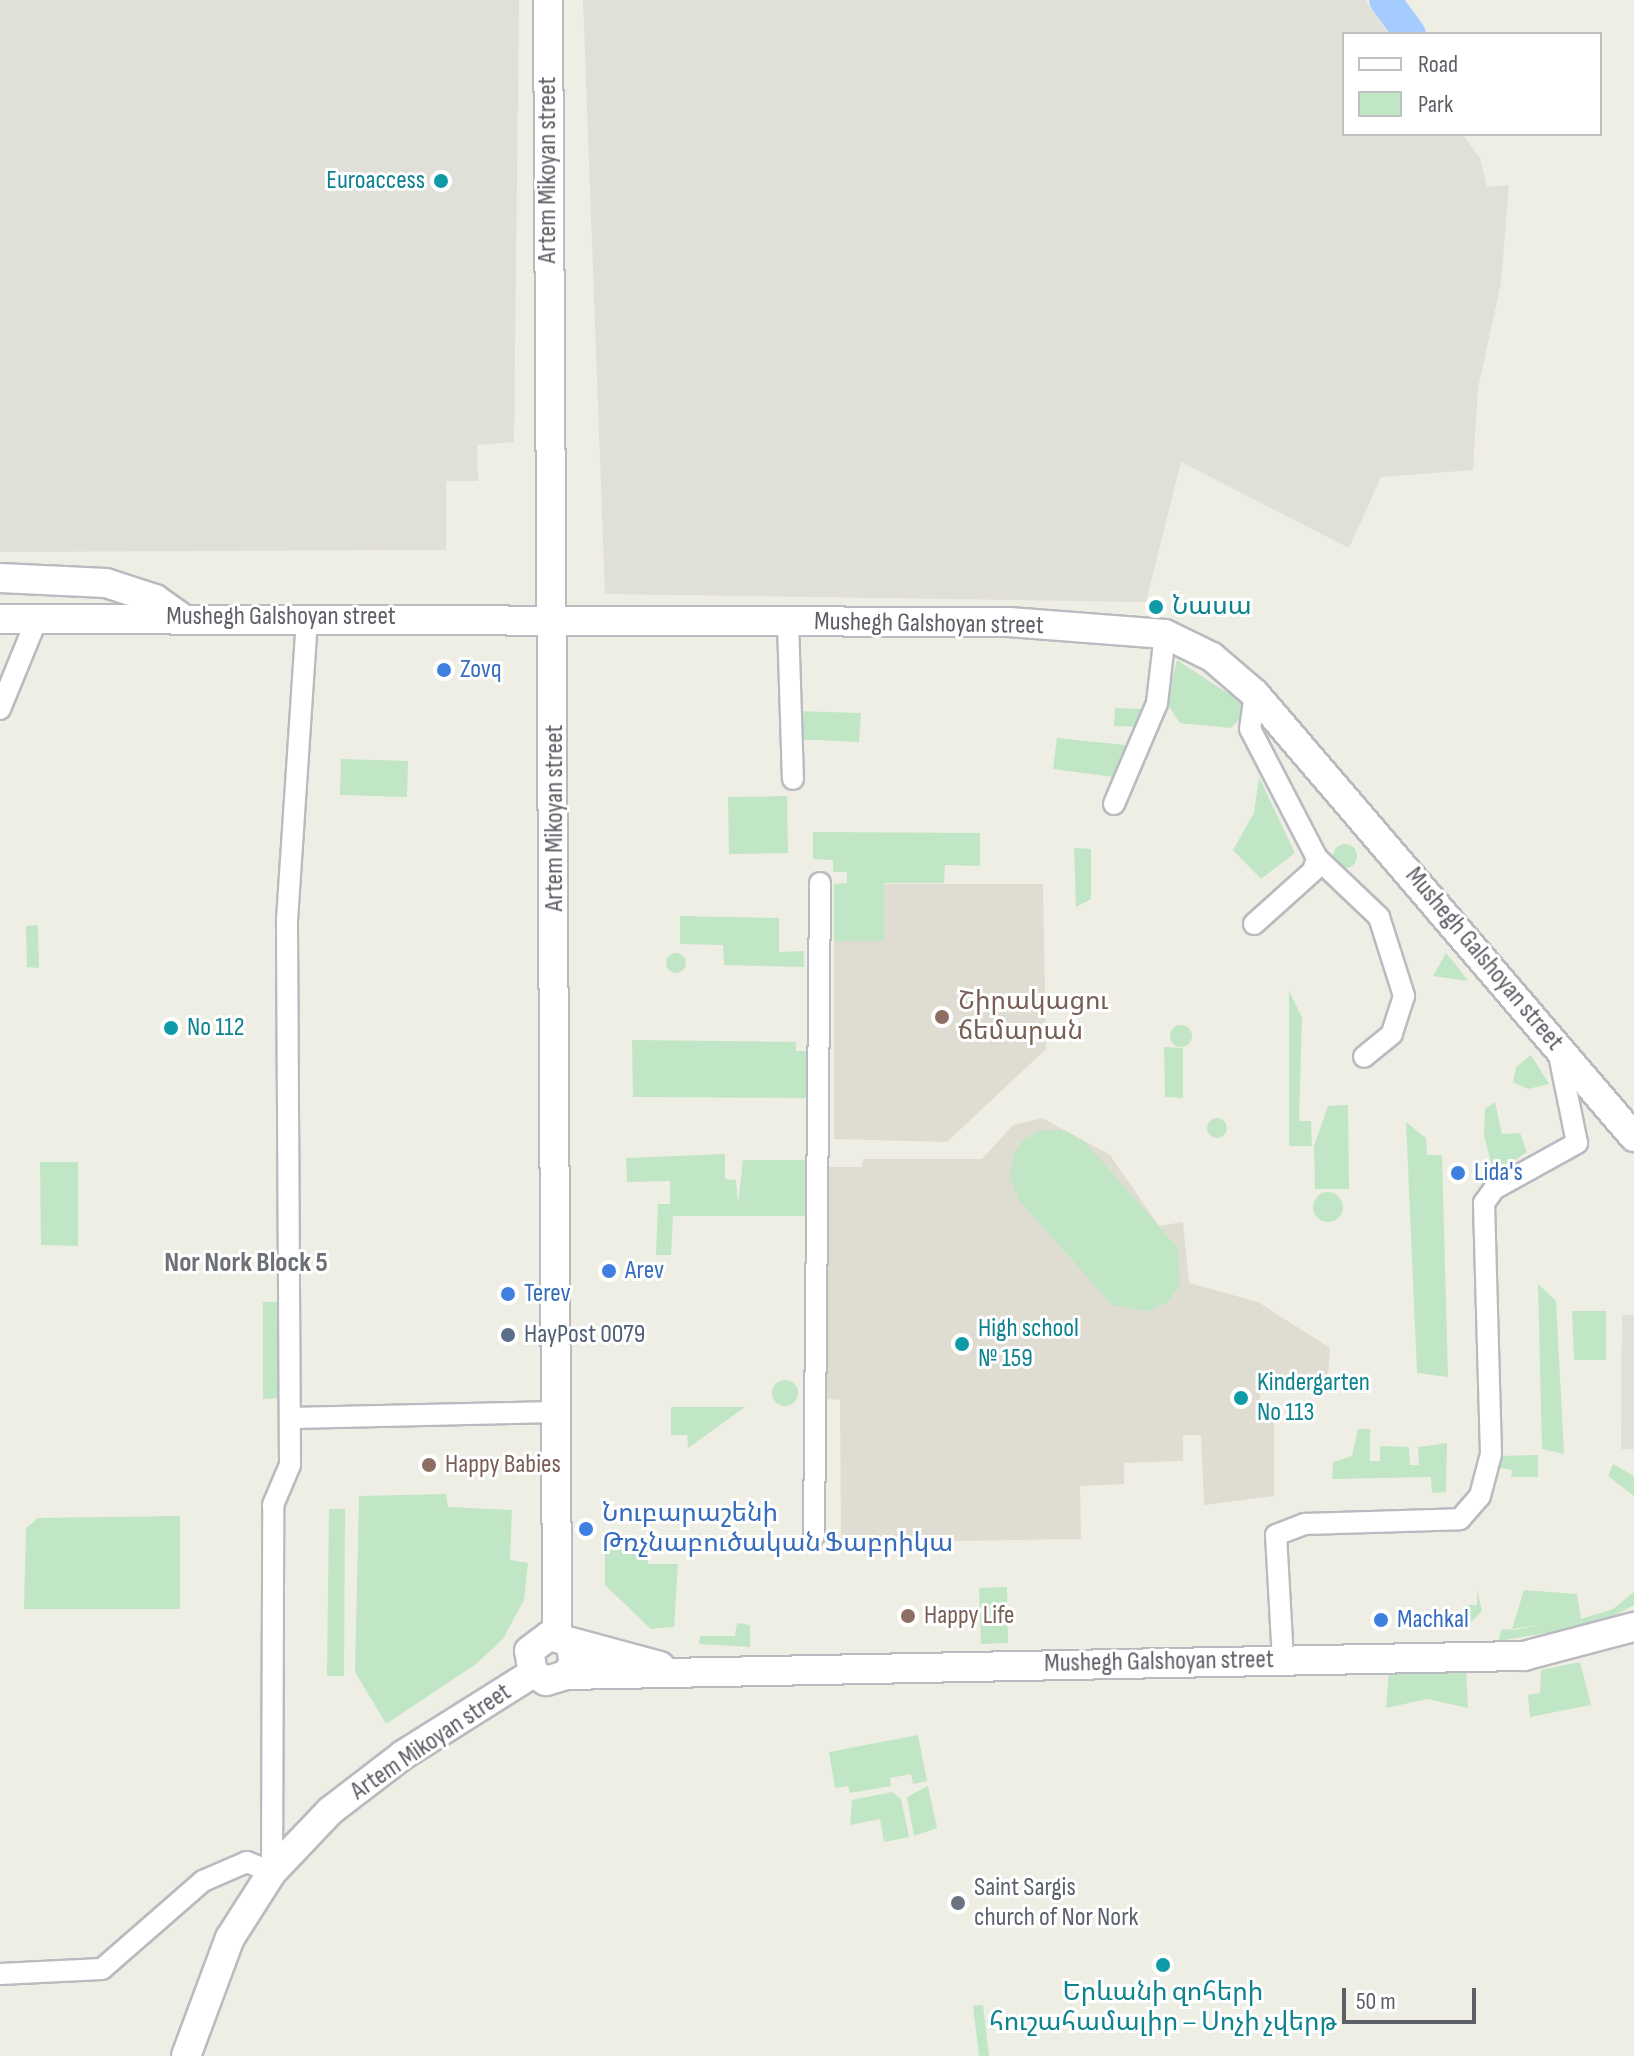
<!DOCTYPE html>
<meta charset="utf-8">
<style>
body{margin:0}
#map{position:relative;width:1634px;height:2056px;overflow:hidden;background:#efeee4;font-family:"Sofia Sans Condensed","Noto Sans Armenian",sans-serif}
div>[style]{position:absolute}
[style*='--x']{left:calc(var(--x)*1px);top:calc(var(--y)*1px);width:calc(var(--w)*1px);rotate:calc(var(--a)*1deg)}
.industrial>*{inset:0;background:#e0dfd8}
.education>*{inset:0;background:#dfddd2}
.round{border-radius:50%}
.green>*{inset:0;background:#c0e6c5}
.river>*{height:32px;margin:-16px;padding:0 16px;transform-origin:16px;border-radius:16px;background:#a4ccff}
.roads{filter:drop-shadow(2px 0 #b9bbc0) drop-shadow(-2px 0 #b9bbc0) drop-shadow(0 2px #b9bbc0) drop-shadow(0 -2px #b9bbc0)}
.street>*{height:20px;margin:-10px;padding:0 10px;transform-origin:10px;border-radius:10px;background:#fff}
.secondary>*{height:28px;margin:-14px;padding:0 14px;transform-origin:14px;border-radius:14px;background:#fff}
.dots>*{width:22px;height:22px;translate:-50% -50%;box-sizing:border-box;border:4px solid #fff;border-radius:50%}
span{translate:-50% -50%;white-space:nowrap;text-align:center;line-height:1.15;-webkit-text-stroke:6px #fff;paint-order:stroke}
.street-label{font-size:26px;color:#5c5f65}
.culture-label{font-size:26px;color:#0d838f}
.right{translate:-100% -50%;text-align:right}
.left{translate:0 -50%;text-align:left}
.shop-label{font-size:26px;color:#366cbe}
.education-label{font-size:26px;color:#785e54}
.service-label{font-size:26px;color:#4e5e75}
.worship-label{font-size:26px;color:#5b616d}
.neighbourhood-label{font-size:28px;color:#6d7177;font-weight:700}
.legend{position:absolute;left:1342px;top:32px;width:260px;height:104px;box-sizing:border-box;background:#fff;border:2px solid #bebfc1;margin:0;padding:10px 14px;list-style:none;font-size:24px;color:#5c5f65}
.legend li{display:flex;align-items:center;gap:16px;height:40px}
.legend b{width:40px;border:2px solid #bebfc1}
.scale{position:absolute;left:1342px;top:1988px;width:134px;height:36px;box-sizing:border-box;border:4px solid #5c5f65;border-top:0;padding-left:10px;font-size:24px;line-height:28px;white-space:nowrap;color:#5c5f65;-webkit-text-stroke:6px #fff;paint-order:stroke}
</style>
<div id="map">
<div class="industrial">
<i style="clip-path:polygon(0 0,519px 0,514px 442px,477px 445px,478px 481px,446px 481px,446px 550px,0 552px)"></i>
<i style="clip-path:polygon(583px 0,1365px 0,1389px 34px,1344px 34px,1344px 134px,1462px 134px,1480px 158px,1487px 187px,1509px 185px,1501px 283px,1478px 388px,1473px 470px,1381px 477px,1349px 548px,1181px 462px,1146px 602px,605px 594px)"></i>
<i style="clip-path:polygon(1622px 1315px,1634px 1315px,1634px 1449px,1621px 1449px)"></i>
</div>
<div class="education">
<i style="clip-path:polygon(834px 884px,1043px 884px,1046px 1049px,947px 1142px,834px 1139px)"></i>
<i style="clip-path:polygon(1042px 1118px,1110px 1155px,1159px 1226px,1183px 1222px,1189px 1283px,1258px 1302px,1330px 1348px,1327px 1387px,1260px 1386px,1260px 1410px,1274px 1410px,1274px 1496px,1204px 1505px,1201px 1435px,1183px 1435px,1183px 1461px,1124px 1463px,1124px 1484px,1080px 1486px,1081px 1539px,841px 1543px,840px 1400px,822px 1398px,825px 1167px,862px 1167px,863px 1159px,982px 1159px,1013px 1125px)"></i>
<i class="round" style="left:418px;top:1454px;width:22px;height:22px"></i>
</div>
<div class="green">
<i style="clip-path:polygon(1177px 660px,1241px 702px,1241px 717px,1231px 728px,1180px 723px,1166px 702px)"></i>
<i style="clip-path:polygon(1115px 708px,1141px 709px,1141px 727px,1114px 726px)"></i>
<i style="clip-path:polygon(794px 711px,861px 713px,859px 742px,793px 739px)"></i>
<i style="clip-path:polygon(1057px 738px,1125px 745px,1121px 778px,1053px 769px)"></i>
<i style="clip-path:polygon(341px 759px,408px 761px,407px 797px,340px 795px)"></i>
<i style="clip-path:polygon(1259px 777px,1295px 853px,1261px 879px,1233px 850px,1254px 813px)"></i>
<i style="clip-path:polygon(787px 796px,788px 853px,729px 854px,728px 797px)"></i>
<i style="clip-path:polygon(813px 832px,980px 833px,980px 866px,945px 865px,944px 883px,884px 883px,884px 941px,834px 941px,834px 884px,847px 883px,847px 872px,833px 872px,833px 860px,813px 859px)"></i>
<i class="round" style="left:1333px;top:844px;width:24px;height:24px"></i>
<i style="clip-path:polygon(1074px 848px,1091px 849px,1091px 899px,1076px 907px)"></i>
<i style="clip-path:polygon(680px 916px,779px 918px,779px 952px,804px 951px,804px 967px,724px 965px,723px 945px,680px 944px)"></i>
<i style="clip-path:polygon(38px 925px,39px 968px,27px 967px,26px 926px)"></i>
<i class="round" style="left:666px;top:953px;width:20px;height:20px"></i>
<i style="clip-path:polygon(1446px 953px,1460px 970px,1468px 981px,1433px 976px)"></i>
<i style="clip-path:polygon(1289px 991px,1302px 1017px,1299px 1121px,1311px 1121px,1312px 1146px,1289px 1146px)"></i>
<i class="round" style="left:1170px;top:1025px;width:22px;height:22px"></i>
<i style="clip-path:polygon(632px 1040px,796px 1042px,796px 1051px,806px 1051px,806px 1098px,633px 1097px)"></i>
<i style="clip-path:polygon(1164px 1047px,1183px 1048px,1183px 1098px,1165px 1097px)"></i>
<i style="clip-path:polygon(1531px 1055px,1549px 1084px,1528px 1089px,1513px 1082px,1516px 1067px)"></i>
<i style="clip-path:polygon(1495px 1102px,1502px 1134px,1520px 1133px,1527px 1152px,1494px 1174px,1484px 1136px,1485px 1109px)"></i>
<i style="clip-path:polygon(1348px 1105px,1349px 1189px,1315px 1189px,1314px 1146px,1328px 1106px)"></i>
<i class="round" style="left:1207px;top:1118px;width:20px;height:20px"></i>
<i style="clip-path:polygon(1406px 1122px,1426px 1138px,1427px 1155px,1442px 1155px,1448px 1377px,1417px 1373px)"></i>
<i style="clip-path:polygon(1042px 1130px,1064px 1130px,1084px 1141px,1178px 1248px,1180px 1284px,1168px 1302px,1150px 1311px,1113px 1306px,1019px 1200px,1010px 1177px,1013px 1156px,1024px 1139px)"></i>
<i style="clip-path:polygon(725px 1154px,725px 1179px,736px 1180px,738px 1204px,743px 1160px,812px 1160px,811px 1216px,673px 1216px,671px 1255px,656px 1255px,658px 1204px,670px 1204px,670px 1181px,627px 1182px,626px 1158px)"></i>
<i style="clip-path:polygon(40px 1162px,78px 1162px,78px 1246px,41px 1245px)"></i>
<i class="round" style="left:1313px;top:1192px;width:30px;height:30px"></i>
<i style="clip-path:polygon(1538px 1284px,1556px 1301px,1564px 1454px,1542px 1449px)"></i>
<i style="clip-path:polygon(263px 1302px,282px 1302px,282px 1398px,263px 1399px)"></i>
<i style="clip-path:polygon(1572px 1311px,1606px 1311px,1606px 1360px,1574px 1360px)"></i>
<i class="round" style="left:772px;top:1380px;width:26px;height:26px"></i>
<i style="clip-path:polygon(671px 1407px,745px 1407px,688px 1448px,687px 1435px,671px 1435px)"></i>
<i style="clip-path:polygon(1358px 1429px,1370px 1429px,1370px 1461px,1380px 1461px,1380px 1446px,1409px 1447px,1410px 1465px,1419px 1465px,1418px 1447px,1447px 1443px,1446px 1492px,1432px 1493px,1431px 1477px,1332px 1479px,1333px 1462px,1352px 1456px)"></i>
<i style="clip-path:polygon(1538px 1455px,1538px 1477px,1511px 1477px,1512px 1470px,1500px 1468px,1500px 1456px)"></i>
<i style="clip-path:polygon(1613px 1464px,1634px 1476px,1634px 1496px,1608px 1476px)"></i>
<i style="clip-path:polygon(446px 1494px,448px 1507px,512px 1510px,510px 1560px,528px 1563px,524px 1600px,503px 1639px,476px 1664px,386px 1724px,355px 1672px,359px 1496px)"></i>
<i style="clip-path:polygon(329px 1509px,345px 1509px,344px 1676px,327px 1676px)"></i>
<i style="clip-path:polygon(180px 1516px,180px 1609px,24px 1609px,26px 1528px,38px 1518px)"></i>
<i style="clip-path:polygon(605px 1550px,648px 1550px,648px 1564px,678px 1564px,674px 1627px,651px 1629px,605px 1585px)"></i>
<i style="clip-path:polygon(1007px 1587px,1008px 1643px,981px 1644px,979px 1588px)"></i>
<i style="clip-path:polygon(1477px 1590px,1482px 1611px,1468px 1625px,1468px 1605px,1477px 1605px)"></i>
<i style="clip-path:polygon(1524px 1590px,1577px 1594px,1581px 1619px,1613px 1609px,1634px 1592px,1634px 1605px,1597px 1625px,1498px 1641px,1502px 1629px,1514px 1630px,1544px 1624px,1512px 1629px)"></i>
<i style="clip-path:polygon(737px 1623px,750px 1625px,750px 1647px,699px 1644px,700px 1636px,735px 1636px)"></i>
<i style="clip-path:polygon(1580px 1662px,1591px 1705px,1530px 1717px,1528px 1695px,1540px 1693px,1541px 1670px)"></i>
<i style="clip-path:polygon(1466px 1668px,1468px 1708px,1427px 1699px,1386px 1708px,1389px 1670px)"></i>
<i style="clip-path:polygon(918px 1735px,927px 1781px,913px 1784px,911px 1774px,890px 1778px,891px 1786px,850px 1793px,848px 1786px,835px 1788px,829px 1752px)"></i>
<i style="clip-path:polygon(928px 1786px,937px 1828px,914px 1836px,907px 1797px)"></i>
<i style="clip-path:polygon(892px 1792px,901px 1799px,909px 1837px,884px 1842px,880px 1819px,850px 1825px,852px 1800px)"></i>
<i style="clip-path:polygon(983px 2005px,989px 2056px,979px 2056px,973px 2006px)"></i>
</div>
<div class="river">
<i style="--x:1385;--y:0;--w:42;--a:53.7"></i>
</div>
<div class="roads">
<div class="street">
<i style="--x:788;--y:622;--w:157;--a:88.2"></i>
<i style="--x:0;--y:709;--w:97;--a:-67.7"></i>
<i style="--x:1114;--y:804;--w:110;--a:-66.9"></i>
<i style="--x:1157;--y:703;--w:69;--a:-83.4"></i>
<i style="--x:1317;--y:858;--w:86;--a:43.6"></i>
<i style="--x:1379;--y:917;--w:83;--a:72.4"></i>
<i style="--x:1404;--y:996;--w:40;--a:108"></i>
<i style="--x:1392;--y:1034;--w:36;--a:141"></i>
<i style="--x:1254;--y:924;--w:79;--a:-41.9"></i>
<i style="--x:1313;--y:871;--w:14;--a:-73"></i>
<i style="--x:1317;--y:858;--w:145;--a:-117.4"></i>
<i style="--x:1250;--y:729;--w:35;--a:-82"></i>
<i style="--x:291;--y:1418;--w:266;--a:-1.3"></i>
<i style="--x:814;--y:1536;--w:653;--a:-89.47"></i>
<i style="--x:1283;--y:1660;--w:125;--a:-93.2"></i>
<i style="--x:1276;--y:1535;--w:31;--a:-21"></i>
<i style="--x:1305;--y:1524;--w:155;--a:-1.8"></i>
<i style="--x:1460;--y:1519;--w:30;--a:-49"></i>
<i style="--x:1480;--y:1496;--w:43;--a:-75.3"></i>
<i style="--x:1491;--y:1454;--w:251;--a:-91.6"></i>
<i style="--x:1484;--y:1203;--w:17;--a:-54"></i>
<i style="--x:1494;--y:1189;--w:95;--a:-29"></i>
<i style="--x:1577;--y:1143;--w:95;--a:-101.5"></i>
<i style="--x:0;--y:1974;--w:102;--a:-2.8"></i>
<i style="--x:102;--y:1969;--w:134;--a:-41.1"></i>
<i style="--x:203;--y:1881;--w:48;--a:-23.4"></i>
<i style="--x:247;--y:1862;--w:27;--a:22"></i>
<i style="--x:272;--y:1872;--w:367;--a:-89.8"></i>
<i style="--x:273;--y:1505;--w:43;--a:-67"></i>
<i style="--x:290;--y:1465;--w:545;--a:-90.32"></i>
<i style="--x:287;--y:920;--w:304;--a:-86.2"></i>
</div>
<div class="secondary">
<i style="--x:548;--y:0;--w:1636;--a:89.68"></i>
<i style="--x:0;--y:578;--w:106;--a:2.7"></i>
<i style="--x:106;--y:583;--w:52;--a:18.1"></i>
<i style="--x:155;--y:599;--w:33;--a:35"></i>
<i style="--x:0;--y:619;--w:1009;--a:0.17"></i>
<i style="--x:1009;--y:622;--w:156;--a:4.4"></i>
<i style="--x:1165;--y:634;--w:52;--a:26.1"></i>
<i style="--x:1212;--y:657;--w:57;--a:40.7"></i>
<i style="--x:1255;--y:694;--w:583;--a:49.45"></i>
<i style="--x:570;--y:1644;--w:19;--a:78"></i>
<i style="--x:574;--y:1663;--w:14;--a:124"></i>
<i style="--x:566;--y:1675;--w:21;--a:163"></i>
<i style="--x:546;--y:1681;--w:15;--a:-148"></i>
<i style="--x:533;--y:1673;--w:22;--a:-100"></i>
<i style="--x:529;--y:1651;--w:25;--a:-37"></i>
<i style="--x:549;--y:1636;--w:115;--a:15.1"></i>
<i style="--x:566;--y:1675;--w:958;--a:-1.14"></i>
<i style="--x:1524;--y:1656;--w:114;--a:-14.8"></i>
<i style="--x:186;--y:2056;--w:126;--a:-69.6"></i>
<i style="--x:230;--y:1938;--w:78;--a:-57.5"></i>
<i style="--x:272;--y:1872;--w:84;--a:-46.4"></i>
<i style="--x:330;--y:1811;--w:92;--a:-37.5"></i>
<i style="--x:403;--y:1755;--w:154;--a:-32.2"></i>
</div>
</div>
<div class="dots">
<i style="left:441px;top:181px;background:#0f9aa8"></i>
<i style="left:1156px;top:607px;background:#0f9aa8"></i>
<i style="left:444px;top:670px;background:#3f7fe0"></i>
<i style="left:942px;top:1017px;background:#8d6e63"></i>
<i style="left:171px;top:1028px;background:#0f9aa8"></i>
<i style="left:1458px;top:1173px;background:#3f7fe0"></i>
<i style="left:609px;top:1271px;background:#3f7fe0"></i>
<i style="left:508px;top:1294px;background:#3f7fe0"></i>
<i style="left:508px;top:1335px;background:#5c6f8a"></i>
<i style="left:962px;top:1344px;background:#0f9aa8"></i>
<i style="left:1241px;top:1398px;background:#0f9aa8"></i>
<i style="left:429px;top:1465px;background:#8d6e63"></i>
<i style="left:586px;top:1529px;background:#3f7fe0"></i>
<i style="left:908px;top:1616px;background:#8d6e63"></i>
<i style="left:1381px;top:1620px;background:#3f7fe0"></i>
<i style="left:958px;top:1903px;background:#6b7280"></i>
<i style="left:1163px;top:1965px;background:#0f9aa8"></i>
</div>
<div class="street-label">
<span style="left:548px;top:170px;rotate:-90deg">Artem Mikoyan street</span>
<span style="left:281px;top:617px">Mushegh Galshoyan street</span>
<span style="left:929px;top:624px;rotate:1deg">Mushegh Galshoyan street</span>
<span style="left:555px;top:818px;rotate:-90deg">Artem Mikoyan street</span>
<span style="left:1484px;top:959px;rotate:50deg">Mushegh Galshoyan street</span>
<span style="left:1159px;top:1662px;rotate:-1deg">Mushegh Galshoyan street</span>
<span style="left:431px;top:1742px;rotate:-34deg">Artem Mikoyan street</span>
</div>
<div class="culture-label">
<span class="right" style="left:425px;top:181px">Euroaccess</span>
<span class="left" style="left:1172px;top:607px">Նասա</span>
<span class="left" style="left:187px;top:1028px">No 112</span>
<span class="left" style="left:978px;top:1344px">High school<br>№ 159</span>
<span class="left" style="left:1257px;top:1398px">Kindergarten<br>No 113</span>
<span style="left:1163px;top:2008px">Երևանի զոհերի<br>հուշահամալիր – Սոչի չվերթ</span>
</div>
<div class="shop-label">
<span class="left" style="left:460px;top:670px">Zovq</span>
<span class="left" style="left:1474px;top:1173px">Lida's</span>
<span class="left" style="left:625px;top:1271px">Arev</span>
<span class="left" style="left:524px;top:1294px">Terev</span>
<span class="left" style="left:602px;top:1529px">Նուբարաշենի<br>Թռչնաբուծական Ֆաբրիկա</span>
<span class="left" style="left:1397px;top:1620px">Machkal</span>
</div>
<div class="education-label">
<span class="left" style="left:958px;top:1017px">Շիրակացու<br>ճեմարան</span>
<span class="left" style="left:445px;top:1465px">Happy Babies</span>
<span class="left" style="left:924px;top:1616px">Happy Life</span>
</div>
<div class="service-label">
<span class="left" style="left:524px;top:1335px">HayPost 0079</span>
</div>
<div class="worship-label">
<span class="left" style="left:974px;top:1903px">Saint Sargis<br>church of Nor Nork</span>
</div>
<div class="neighbourhood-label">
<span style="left:246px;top:1263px">Nor Nork Block 5</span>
</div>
<ul class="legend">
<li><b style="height:10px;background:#fff"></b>Road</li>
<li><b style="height:22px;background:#c0e6c5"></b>Park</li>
</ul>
<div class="scale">50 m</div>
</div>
